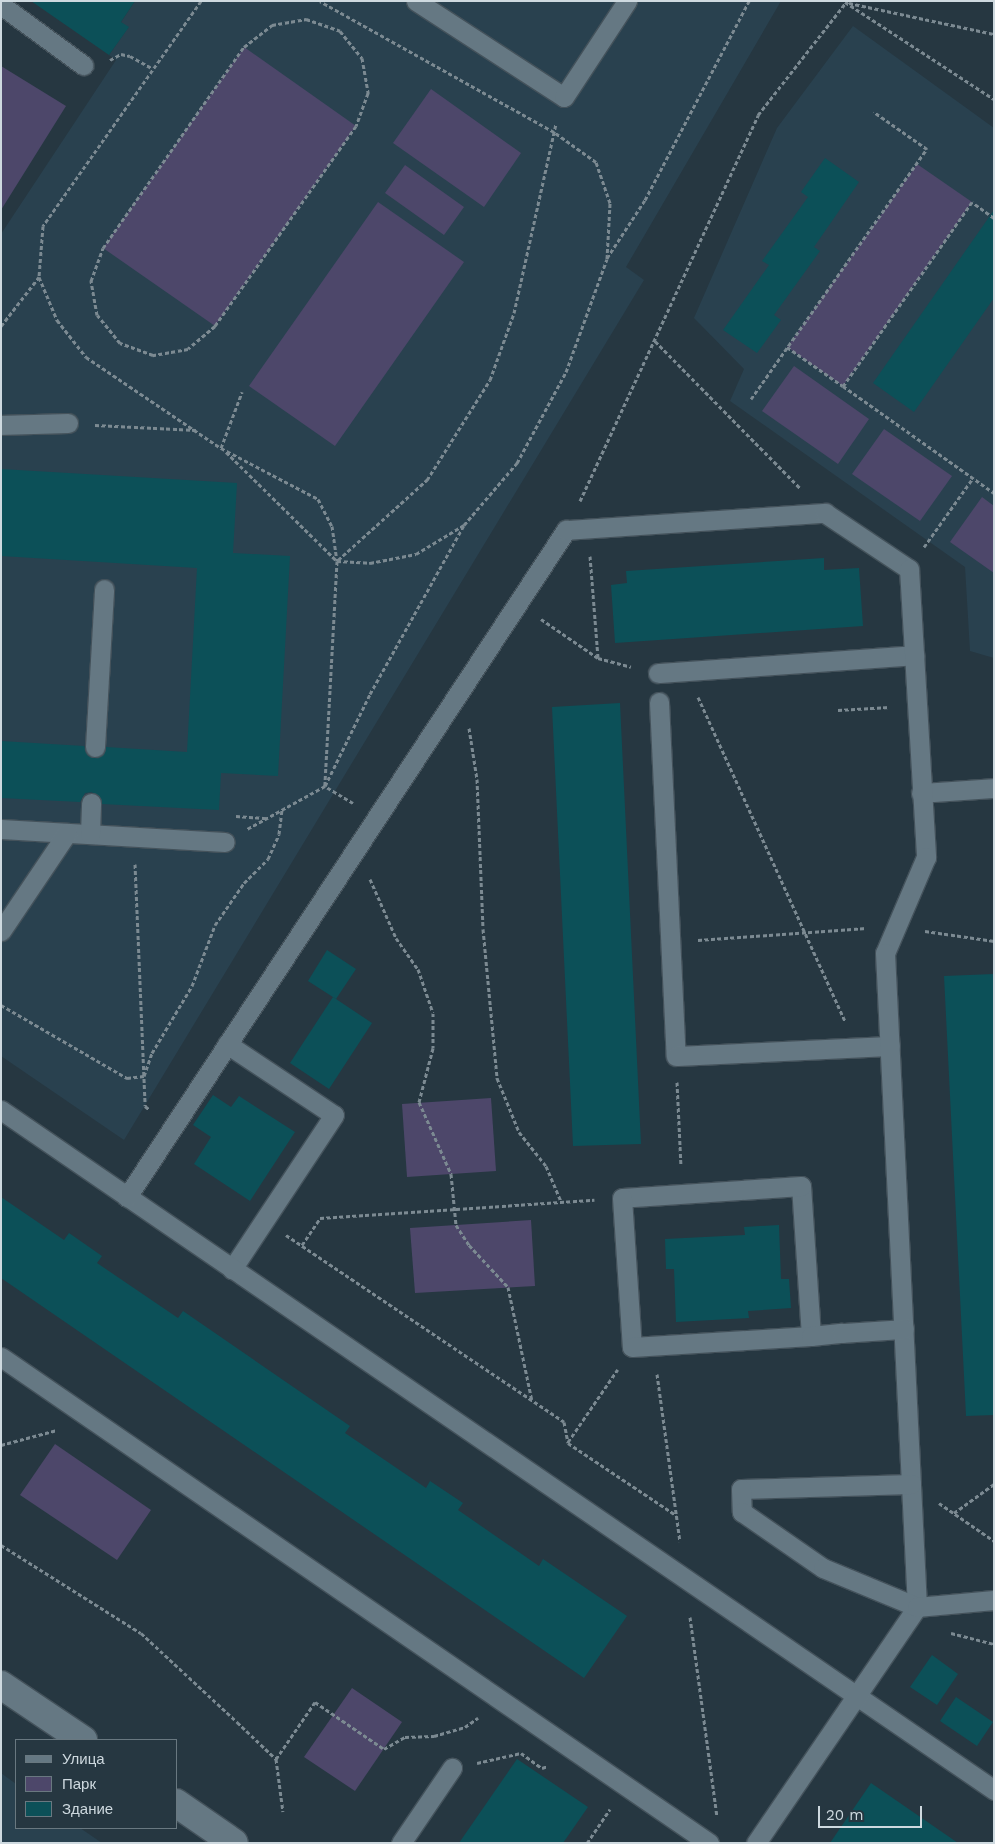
<!DOCTYPE html>
<meta charset="utf-8">
<style>
body{margin:0}
#map{position:relative;width:995px;height:1844px;overflow:hidden;background:#263741;font-family:"Work Sans",sans-serif}
div>[style]{position:absolute}
[style*='--x']{left:calc(var(--x)*1px);top:calc(var(--y)*1px);width:calc(var(--w)*1px);rotate:calc(var(--a)*1deg)}
.built>*{inset:0;background:#29414f}
.green>*{inset:0;background:#4d476a}
.building>*{inset:0;background:#0c5058}
.path>*{height:3px;margin-top:-1.5px;transform-origin:0;background:repeating-linear-gradient(90deg,#7c8a92 0 4px,transparent 0 6.5px)}
.roads{filter:drop-shadow(1px 0 #44525b) drop-shadow(-1px 0 #44525b) drop-shadow(0 1px #44525b) drop-shadow(0 -1px #44525b)}
.lane>*{height:19px;margin:-9.5px;padding:0 9.5px;transform-origin:9.5px;border-radius:9.5px;background:#657883}
.secondary>*{height:28px;margin:-14px;padding:0 14px;transform-origin:14px;border-radius:14px;background:#657883}
span{translate:-50% -50%;white-space:nowrap;text-align:center;line-height:1.15;-webkit-text-stroke:4.5px #263741;paint-order:stroke}
.frame{position:absolute;inset:0;border:2px solid #ced9df;pointer-events:none}
.legend{position:absolute;left:15px;top:1739px;width:162px;height:90px;box-sizing:border-box;background:#263741;border:1px solid #697880;margin:0;padding:6px 9px;list-style:none;font-size:15px;color:#ced9df}
.legend li{display:flex;align-items:center;gap:10px;height:25px}
.legend b{width:25px;border:1px solid #697880}
.scale{position:absolute;left:818px;top:1806px;width:104px;height:22px;box-sizing:border-box;border:2px solid #ced9df;border-top:0;padding-left:6px;font-size:15px;line-height:18px;white-space:nowrap;color:#ced9df;-webkit-text-stroke:4px #263741;paint-order:stroke}
</style>
<div id="map">
<div class="built">
<i style="clip-path:polygon(135px 1px,781px 1px,626px 267px,644px 280px,124px 1140px,1px 1056px,1px 234px,116px 60px,109px 55px,128px 28px,121px 22px)"></i>
<i style="clip-path:polygon(853px 26px,994px 128px,994px 658px,970px 651px,965px 567px,730px 401px,744px 369px,694px 318px,777px 128px)"></i>
<i style="clip-path:polygon(1px 1773px,16px 1784px,16px 1828px,80px 1828px,102px 1843px,1px 1843px)"></i>
</div>
<div class="green">
<i style="clip-path:polygon(244px 47px,356px 126px,215px 326px,103px 248px)"></i>
<i style="clip-path:polygon(1px 66px,66px 106px,1px 210px)"></i>
<i style="clip-path:polygon(431px 89px,521px 153px,484px 207px,393px 143px)"></i>
<i style="clip-path:polygon(917px 164px,972px 202px,843px 386px,787px 347px)"></i>
<i style="clip-path:polygon(405px 165px,464px 207px,444px 235px,385px 193px)"></i>
<i style="clip-path:polygon(378px 202px,464px 262px,335px 446px,249px 386px)"></i>
<i style="clip-path:polygon(794px 366px,869px 419px,838px 464px,762px 411px)"></i>
<i style="clip-path:polygon(884px 429px,952px 476px,920px 521px,852px 474px)"></i>
<i style="clip-path:polygon(982px 497px,994px 506px,994px 573px,950px 542px)"></i>
<i style="clip-path:polygon(491px 1098px,496px 1171px,407px 1177px,402px 1104px)"></i>
<i style="clip-path:polygon(531px 1220px,535px 1286px,415px 1293px,410px 1228px)"></i>
<i style="clip-path:polygon(55px 1444px,151px 1510px,117px 1560px,20px 1495px)"></i>
<i style="clip-path:polygon(352px 1688px,402px 1722px,355px 1791px,304px 1757px)"></i>
</div>
<div class="building">
<i style="clip-path:polygon(31px 1px,135px 1px,121px 22px,129px 27px,109px 55px)"></i>
<i style="clip-path:polygon(825px 158px,859px 182px,814px 247px,820px 251px,774px 315px,781px 320px,757px 353px,723px 330px,769px 265px,762px 261px,808px 197px,801px 192px)"></i>
<i style="clip-path:polygon(994px 210px,994px 298px,914px 412px,873px 383px)"></i>
<i style="clip-path:polygon(1px 469px,237px 483px,233px 553px,290px 556px,278px 776px,221px 773px,219px 810px,102px 804px,92px 792px,85px 793px,80px 802px,1px 798px,1px 741px,84px 746px,88px 756px,95px 758px,106px 747px,187px 752px,197px 568px,1px 556px)"></i>
<i style="clip-path:polygon(824px 558px,824px 570px,859px 568px,863px 626px,615px 643px,611px 585px,627px 583px,626px 571px)"></i>
<i style="clip-path:polygon(620px 703px,641px 1144px,573px 1146px,552px 707px)"></i>
<i style="clip-path:polygon(327px 950px,356px 969px,336px 999px,308px 981px)"></i>
<i style="clip-path:polygon(994px 974px,994px 1415px,966px 1416px,944px 976px)"></i>
<i style="clip-path:polygon(333px 997px,372px 1023px,329px 1089px,290px 1063px)"></i>
<i style="clip-path:polygon(213px 1095px,231px 1107px,239px 1096px,295px 1132px,250px 1201px,194px 1164px,211px 1137px,193px 1125px)"></i>
<i style="clip-path:polygon(1px 1197px,64px 1240px,69px 1233px,102px 1256px,97px 1263px,178px 1318px,183px 1311px,350px 1426px,345px 1433px,426px 1488px,430px 1481px,463px 1503px,458px 1510px,539px 1566px,543px 1559px,627px 1616px,584px 1678px,1px 1278px)"></i>
<i style="clip-path:polygon(779px 1225px,781px 1279px,789px 1279px,791px 1308px,748px 1311px,749px 1318px,676px 1322px,674px 1269px,666px 1269px,665px 1239px,745px 1235px,744px 1227px)"></i>
<i style="clip-path:polygon(932px 1655px,958px 1674px,937px 1705px,910px 1687px)"></i>
<i style="clip-path:polygon(956px 1697px,993px 1722px,977px 1746px,940px 1721px)"></i>
<i style="clip-path:polygon(517px 1759px,588px 1807px,563px 1843px,459px 1843px)"></i>
<i style="clip-path:polygon(871px 1783px,958px 1843px,830px 1843px)"></i>
</div>
<div class="path">
<i style="--x:201;--y:1;--w:275;--a:125.1"></i>
<i style="--x:43;--y:226;--w:51;--a:94.5"></i>
<i style="--x:39;--y:277;--w:47;--a:67.3"></i>
<i style="--x:57;--y:320;--w:47;--a:51.9"></i>
<i style="--x:86;--y:357;--w:163;--a:34"></i>
<i style="--x:221;--y:448;--w:110;--a:27.7"></i>
<i style="--x:318;--y:499;--w:30;--a:63"></i>
<i style="--x:332;--y:526;--w:35;--a:82"></i>
<i style="--x:337;--y:561;--w:225;--a:93.1"></i>
<i style="--x:325;--y:786;--w:89;--a:151.1"></i>
<i style="--x:845;--y:2;--w:178;--a:33.1"></i>
<i style="--x:849;--y:3;--w:148;--a:12.1"></i>
<i style="--x:306;--y:19;--w:36;--a:19"></i>
<i style="--x:340;--y:31;--w:35;--a:51"></i>
<i style="--x:362;--y:58;--w:36;--a:80"></i>
<i style="--x:368;--y:93;--w:35;--a:110"></i>
<i style="--x:356;--y:126;--w:245;--a:125.2"></i>
<i style="--x:215;--y:326;--w:35;--a:140"></i>
<i style="--x:188;--y:349;--w:36;--a:170"></i>
<i style="--x:153;--y:355;--w:35;--a:-160"></i>
<i style="--x:120;--y:343;--w:36;--a:-129"></i>
<i style="--x:97;--y:315;--w:35;--a:-100"></i>
<i style="--x:91;--y:281;--w:35;--a:-70"></i>
<i style="--x:103;--y:248;--w:246;--a:-55"></i>
<i style="--x:244;--y:47;--w:36;--a:-38"></i>
<i style="--x:272;--y:25;--w:35;--a:-10"></i>
<i style="--x:110;--y:60;--w:13;--a:-29"></i>
<i style="--x:121;--y:54;--w:9;--a:13"></i>
<i style="--x:130;--y:56;--w:26;--a:29"></i>
<i style="--x:994;--y:218;--w:27;--a:-144"></i>
<i style="--x:972;--y:202;--w:225;--a:125"></i>
<i style="--x:843;--y:386;--w:185;--a:35.3"></i>
<i style="--x:607;--y:258;--w:69;--a:-56.8"></i>
<i style="--x:645;--y:200;--w:225;--a:-62.4"></i>
<i style="--x:1;--y:326;--w:62;--a:-52.2"></i>
<i style="--x:655;--y:341;--w:206;--a:45.4"></i>
<i style="--x:787;--y:347;--w:68;--a:34.9"></i>
<i style="--x:751;--y:399;--w:306;--a:-54.9"></i>
<i style="--x:927;--y:149;--w:65;--a:-145.1"></i>
<i style="--x:95;--y:425;--w:101;--a:2.8"></i>
<i style="--x:221;--y:448;--w:60;--a:-69.4"></i>
<i style="--x:226;--y:452;--w:156;--a:44.5"></i>
<i style="--x:337;--y:561;--w:33;--a:3"></i>
<i style="--x:370;--y:563;--w:47;--a:-11.1"></i>
<i style="--x:416;--y:554;--w:56;--a:-31.1"></i>
<i style="--x:464;--y:525;--w:82;--a:-49.5"></i>
<i style="--x:517;--y:463;--w:103;--a:-61.7"></i>
<i style="--x:566;--y:372;--w:120;--a:-70.1"></i>
<i style="--x:607;--y:259;--w:56;--a:-86.9"></i>
<i style="--x:610;--y:203;--w:43;--a:-108.9"></i>
<i style="--x:596;--y:162;--w:52;--a:-144.5"></i>
<i style="--x:554;--y:132;--w:268;--a:-150.8"></i>
<i style="--x:580;--y:501;--w:425;--a:-65.2"></i>
<i style="--x:758;--y:115;--w:145;--a:-52"></i>
<i style="--x:924;--y:547;--w:85;--a:-54.6"></i>
<i style="--x:590;--y:556;--w:101;--a:85.5"></i>
<i style="--x:338;--y:560;--w:120;--a:-42"></i>
<i style="--x:427;--y:480;--w:118;--a:-57.8"></i>
<i style="--x:490;--y:380;--w:71;--a:-70.3"></i>
<i style="--x:514;--y:313;--w:194;--a:-77.5"></i>
<i style="--x:541;--y:619;--w:69;--a:34.4"></i>
<i style="--x:598;--y:658;--w:34;--a:15"></i>
<i style="--x:698;--y:697;--w:356;--a:65.6"></i>
<i style="--x:838;--y:710;--w:52;--a:-3.3"></i>
<i style="--x:469;--y:728;--w:52;--a:81.1"></i>
<i style="--x:477;--y:779;--w:150;--a:87.7"></i>
<i style="--x:483;--y:929;--w:150;--a:84.6"></i>
<i style="--x:497;--y:1078;--w:58;--a:67.8"></i>
<i style="--x:519;--y:1132;--w:43;--a:51.5"></i>
<i style="--x:546;--y:1166;--w:39;--a:67"></i>
<i style="--x:353;--y:803;--w:33;--a:-149"></i>
<i style="--x:325;--y:786;--w:102;--a:-63.9"></i>
<i style="--x:370;--y:694;--w:193;--a:-60.9"></i>
<i style="--x:236;--y:816;--w:31;--a:4"></i>
<i style="--x:135;--y:864;--w:242;--a:87.6"></i>
<i style="--x:145;--y:1106;--w:6;--a:39"></i>
<i style="--x:370;--y:879;--w:64;--a:66.2"></i>
<i style="--x:396;--y:938;--w:38;--a:55"></i>
<i style="--x:418;--y:969;--w:46;--a:71.2"></i>
<i style="--x:433;--y:1013;--w:35;--a:90"></i>
<i style="--x:433;--y:1048;--w:56;--a:104.5"></i>
<i style="--x:419;--y:1102;--w:79;--a:66"></i>
<i style="--x:451;--y:1174;--w:51;--a:84.4"></i>
<i style="--x:456;--y:1225;--w:24;--a:57"></i>
<i style="--x:469;--y:1245;--w:57;--a:47.1"></i>
<i style="--x:508;--y:1287;--w:116;--a:78.1"></i>
<i style="--x:925;--y:931;--w:70;--a:8.2"></i>
<i style="--x:698;--y:940;--w:169;--a:-4.1"></i>
<i style="--x:1;--y:1005;--w:146;--a:30.1"></i>
<i style="--x:127;--y:1078;--w:17;--a:-7"></i>
<i style="--x:144;--y:1076;--w:24;--a:-71"></i>
<i style="--x:152;--y:1053;--w:78;--a:-59.2"></i>
<i style="--x:192;--y:986;--w:65;--a:-69.3"></i>
<i style="--x:215;--y:925;--w:51;--a:-55.4"></i>
<i style="--x:244;--y:883;--w:34;--a:-45"></i>
<i style="--x:268;--y:859;--w:27;--a:-66"></i>
<i style="--x:279;--y:834;--w:24;--a:-83"></i>
<i style="--x:677;--y:1082;--w:84;--a:87.3"></i>
<i style="--x:286;--y:1235;--w:335;--a:33.9"></i>
<i style="--x:564;--y:1422;--w:21;--a:79"></i>
<i style="--x:568;--y:1443;--w:130;--a:33.7"></i>
<i style="--x:302;--y:1245;--w:32;--a:-56"></i>
<i style="--x:320;--y:1218;--w:275;--a:-3.8"></i>
<i style="--x:657;--y:1374;--w:169;--a:82.2"></i>
<i style="--x:568;--y:1442;--w:88;--a:-55.6"></i>
<i style="--x:1;--y:1445;--w:58;--a:-15"></i>
<i style="--x:939;--y:1503;--w:67;--a:34.6"></i>
<i style="--x:954;--y:1513;--w:49;--a:-35.9"></i>
<i style="--x:1;--y:1545;--w:165;--a:32.2"></i>
<i style="--x:141;--y:1633;--w:131;--a:42.8"></i>
<i style="--x:237;--y:1722;--w:54;--a:43.5"></i>
<i style="--x:276;--y:1759;--w:53;--a:82.5"></i>
<i style="--x:690;--y:1617;--w:201;--a:82.3"></i>
<i style="--x:951;--y:1633;--w:44;--a:14.3"></i>
<i style="--x:276;--y:1759;--w:69;--a:-55.6"></i>
<i style="--x:315;--y:1702;--w:83;--a:34.3"></i>
<i style="--x:384;--y:1749;--w:24;--a:-30"></i>
<i style="--x:405;--y:1737;--w:29;--a:-2"></i>
<i style="--x:434;--y:1736;--w:32;--a:-16"></i>
<i style="--x:465;--y:1727;--w:16;--a:-35"></i>
<i style="--x:477;--y:1763;--w:45;--a:-12.8"></i>
<i style="--x:521;--y:1753;--w:26;--a:36"></i>
<i style="--x:542;--y:1768;--w:6;--a:-18"></i>
<i style="--x:587;--y:1843;--w:41;--a:-55.9"></i>
</div>
<div class="roads">
<div class="lane">
<i style="--x:416;--y:1;--w:176;--a:33"></i>
<i style="--x:564;--y:97;--w:115;--a:-56.7"></i>
<i style="--x:1;--y:5;--w:102;--a:36.2"></i>
<i style="--x:1;--y:425;--w:67;--a:-1.7"></i>
<i style="--x:658;--y:673;--w:257;--a:-4"></i>
<i style="--x:659;--y:702;--w:354;--a:87.3"></i>
<i style="--x:676;--y:1056;--w:214;--a:-2.7"></i>
<i style="--x:95;--y:747;--w:158;--a:-86.7"></i>
<i style="--x:921;--y:793;--w:73;--a:-3.9"></i>
<i style="--x:1;--y:829;--w:224;--a:3.3"></i>
<i style="--x:90;--y:834;--w:31;--a:-88"></i>
<i style="--x:1;--y:931;--w:118;--a:-56"></i>
<i style="--x:227;--y:1044;--w:128;--a:33.6"></i>
<i style="--x:334;--y:1115;--w:185;--a:123.5"></i>
<i style="--x:1;--y:1110;--w:1204;--a:34.4"></i>
<i style="--x:127;--y:1197;--w:799;--a:-56.65"></i>
<i style="--x:566;--y:530;--w:260;--a:-3.8"></i>
<i style="--x:825;--y:513;--w:101;--a:33.7"></i>
<i style="--x:909;--y:569;--w:289;--a:86.6"></i>
<i style="--x:926;--y:857;--w:104;--a:113.1"></i>
<i style="--x:885;--y:953;--w:655;--a:87.2"></i>
<i style="--x:917;--y:1607;--w:286;--a:124.3"></i>
<i style="--x:811;--y:1336;--w:150;--a:-93.8"></i>
<i style="--x:801;--y:1186;--w:179;--a:176.2"></i>
<i style="--x:622;--y:1198;--w:149;--a:86.2"></i>
<i style="--x:632;--y:1347;--w:179;--a:-3.5"></i>
<i style="--x:811;--y:1336;--w:31;--a:-6"></i>
<i style="--x:842;--y:1333;--w:62;--a:-3.7"></i>
<i style="--x:1;--y:1357;--w:859;--a:34.47"></i>
<i style="--x:911;--y:1484;--w:170;--a:178.3"></i>
<i style="--x:741;--y:1489;--w:23;--a:88"></i>
<i style="--x:742;--y:1512;--w:98;--a:34.7"></i>
<i style="--x:823;--y:1568;--w:102;--a:22.5"></i>
<i style="--x:917;--y:1607;--w:77;--a:-5.2"></i>
<i style="--x:401;--y:1843;--w:91;--a:-55.8"></i>
</div>
<div class="secondary">
<i style="--x:1;--y:1685;--w:99;--a:33.9"></i>
<i style="--x:176;--y:1803;--w:70;--a:34.6"></i>
</div>
</div>
<div class="frame"></div>
<ul class="legend">
<li><b style="height:6px;background:#657883"></b>Улица</li>
<li><b style="height:14px;background:#4d476a"></b>Парк</li>
<li><b style="height:14px;background:#0c5058"></b>Здание</li>
</ul>
<div class="scale">20 m</div>
</div>
